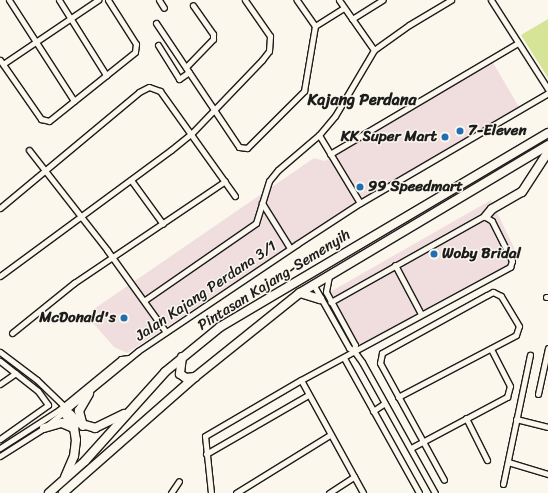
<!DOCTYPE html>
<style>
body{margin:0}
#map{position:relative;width:548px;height:493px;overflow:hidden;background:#fbf7ec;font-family:Sriracha,sans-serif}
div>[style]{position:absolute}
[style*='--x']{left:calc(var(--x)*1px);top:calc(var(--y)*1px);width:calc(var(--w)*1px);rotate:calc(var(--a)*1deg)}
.built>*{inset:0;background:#f0dede}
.green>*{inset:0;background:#d6e497}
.roads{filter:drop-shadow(1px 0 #1c1c1c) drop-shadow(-1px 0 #1c1c1c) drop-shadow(0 1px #1c1c1c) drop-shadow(0 -1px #1c1c1c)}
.minor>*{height:5px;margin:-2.5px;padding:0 2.5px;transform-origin:2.5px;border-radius:2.5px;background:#fbf7ec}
.highway>*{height:8px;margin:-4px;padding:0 4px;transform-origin:4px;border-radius:4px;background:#fbf7ec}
.dots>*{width:11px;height:11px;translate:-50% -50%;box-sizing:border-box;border:2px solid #fbf7ec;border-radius:50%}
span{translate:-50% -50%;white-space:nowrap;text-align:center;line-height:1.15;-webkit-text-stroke:3px #fbf7ec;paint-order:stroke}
.poi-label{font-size:15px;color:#1c1c1c;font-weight:700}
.left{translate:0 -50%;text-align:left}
.right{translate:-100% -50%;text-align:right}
.street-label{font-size:15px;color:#1c1c1c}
.neighbourhood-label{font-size:16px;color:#1c1c1c;font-weight:700}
</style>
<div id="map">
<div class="built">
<i style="clip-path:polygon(492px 61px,519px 107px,356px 202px,127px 353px,114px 347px,94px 324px,91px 311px,314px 158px,325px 161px)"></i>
<i style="clip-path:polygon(491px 200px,518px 256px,512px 269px,365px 350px,356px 343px,330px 292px)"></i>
</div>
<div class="green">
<i style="clip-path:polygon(548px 19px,548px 78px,521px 35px)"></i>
</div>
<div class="roads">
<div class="minor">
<i style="--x:9;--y:0;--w:120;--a:57.2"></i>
<i style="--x:59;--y:0;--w:89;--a:57.9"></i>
<i style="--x:159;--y:0;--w:9;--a:58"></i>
<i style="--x:339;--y:0;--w:61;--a:55"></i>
<i style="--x:491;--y:0;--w:106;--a:57.4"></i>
<i style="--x:352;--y:19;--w:36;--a:-32"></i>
<i style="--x:156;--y:23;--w:149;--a:56.2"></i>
<i style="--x:239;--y:147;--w:8;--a:7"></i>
<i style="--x:247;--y:148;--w:81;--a:-45"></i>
<i style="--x:304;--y:91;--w:66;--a:-80.4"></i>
<i style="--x:315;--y:26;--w:32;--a:-125"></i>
<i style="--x:315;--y:26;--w:34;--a:-32"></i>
<i style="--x:158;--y:45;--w:40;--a:58"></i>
<i style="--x:179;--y:79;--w:12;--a:-35"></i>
<i style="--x:0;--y:60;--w:72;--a:55.2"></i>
<i style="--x:41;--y:119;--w:8;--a:14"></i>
<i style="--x:49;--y:121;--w:110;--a:-38.7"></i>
<i style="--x:135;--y:52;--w:8;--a:-83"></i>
<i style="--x:136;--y:44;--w:52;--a:-122.5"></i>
<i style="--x:3;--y:64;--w:115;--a:-34"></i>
<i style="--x:186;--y:67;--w:39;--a:-46"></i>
<i style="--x:213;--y:39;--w:5;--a:-90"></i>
<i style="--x:213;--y:34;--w:35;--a:-125"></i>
<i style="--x:319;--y:135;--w:79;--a:58.9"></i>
<i style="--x:29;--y:150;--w:127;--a:52"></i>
<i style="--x:107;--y:250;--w:101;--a:54.3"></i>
<i style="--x:330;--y:154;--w:218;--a:-30.6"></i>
<i style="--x:131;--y:180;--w:54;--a:54"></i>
<i style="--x:262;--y:203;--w:53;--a:58.1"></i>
<i style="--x:0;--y:208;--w:181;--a:-39.8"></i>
<i style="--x:139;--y:92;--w:11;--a:-27"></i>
<i style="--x:149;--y:87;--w:12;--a:20"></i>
<i style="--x:160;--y:91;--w:129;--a:54.5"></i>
<i style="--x:395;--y:265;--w:55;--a:62"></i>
<i style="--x:0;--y:276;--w:212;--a:-36.4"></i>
<i style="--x:171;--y:150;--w:26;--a:-39"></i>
<i style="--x:191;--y:134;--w:103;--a:-46.2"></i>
<i style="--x:262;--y:60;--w:11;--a:-52"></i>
<i style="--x:269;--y:51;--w:15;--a:-86"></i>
<i style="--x:270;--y:36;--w:44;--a:-124.8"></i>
<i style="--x:329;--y:276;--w:16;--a:101"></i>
<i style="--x:326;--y:292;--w:60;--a:61.3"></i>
<i style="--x:355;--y:345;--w:6;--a:99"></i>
<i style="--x:313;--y:284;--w:73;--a:60.6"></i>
<i style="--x:349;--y:348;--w:6;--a:31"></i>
<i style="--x:354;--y:351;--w:14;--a:54"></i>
<i style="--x:362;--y:362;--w:150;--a:60.9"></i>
<i style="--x:546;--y:297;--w:2;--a:0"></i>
<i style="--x:145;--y:300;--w:135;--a:-34.7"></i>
<i style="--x:256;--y:223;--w:44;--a:-72.8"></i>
<i style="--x:269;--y:181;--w:14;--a:-51"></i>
<i style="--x:278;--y:170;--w:54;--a:-40.5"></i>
<i style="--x:319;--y:135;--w:25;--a:-50"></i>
<i style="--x:335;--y:116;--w:77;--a:-59.4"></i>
<i style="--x:374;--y:50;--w:43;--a:-35.5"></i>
<i style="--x:409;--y:25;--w:49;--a:-30.8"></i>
<i style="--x:12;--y:333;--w:80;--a:-38.9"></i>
<i style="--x:74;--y:283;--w:182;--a:-34"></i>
<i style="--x:0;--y:352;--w:46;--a:37.1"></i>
<i style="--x:37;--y:380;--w:40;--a:44"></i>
<i style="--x:344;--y:358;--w:154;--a:60.9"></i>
<i style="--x:0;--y:361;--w:48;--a:38.3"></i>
<i style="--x:38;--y:391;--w:17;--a:54"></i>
<i style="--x:48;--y:405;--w:59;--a:144.7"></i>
<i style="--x:301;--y:380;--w:129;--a:61.2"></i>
<i style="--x:0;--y:384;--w:19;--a:-35"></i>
<i style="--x:538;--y:394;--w:47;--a:-77.7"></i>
<i style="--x:398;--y:397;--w:133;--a:-27.7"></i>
<i style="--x:516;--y:335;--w:9;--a:-72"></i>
<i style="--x:519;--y:326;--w:35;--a:-121"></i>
<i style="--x:501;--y:296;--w:9;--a:-153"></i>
<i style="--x:493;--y:292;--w:7;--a:153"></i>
<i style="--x:487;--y:295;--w:120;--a:151.1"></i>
<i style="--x:382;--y:353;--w:10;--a:101"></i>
<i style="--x:380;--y:363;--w:133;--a:61.3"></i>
<i style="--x:373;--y:411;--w:14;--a:-34"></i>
<i style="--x:466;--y:418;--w:47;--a:63.4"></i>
<i style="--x:516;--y:419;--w:33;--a:14"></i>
<i style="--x:0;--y:448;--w:70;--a:-32.8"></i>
<i style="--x:59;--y:410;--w:80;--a:-39.4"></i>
<i style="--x:121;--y:359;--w:8;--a:-7"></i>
<i style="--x:411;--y:448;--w:109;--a:-28"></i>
<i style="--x:507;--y:397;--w:11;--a:-75"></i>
<i style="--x:510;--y:386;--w:42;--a:-117.2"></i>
<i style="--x:206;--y:454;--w:118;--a:-30"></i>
<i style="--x:0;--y:456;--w:52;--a:-32.5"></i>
<i style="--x:44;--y:428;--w:122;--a:-39.3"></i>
<i style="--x:138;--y:351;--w:192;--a:-33.9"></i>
<i style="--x:297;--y:244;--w:75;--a:-33.1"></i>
<i style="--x:360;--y:203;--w:218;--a:-30.3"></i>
<i style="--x:508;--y:462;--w:42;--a:16.7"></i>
<i style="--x:503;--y:484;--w:132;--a:-78.2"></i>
<i style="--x:171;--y:493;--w:14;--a:-56"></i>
<i style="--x:211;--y:493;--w:57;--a:-96"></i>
<i style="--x:205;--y:436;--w:111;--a:-30.3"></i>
<i style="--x:301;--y:380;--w:238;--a:-28.4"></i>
<i style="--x:510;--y:267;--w:6;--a:-72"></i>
<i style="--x:512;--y:261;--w:45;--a:-116.6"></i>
<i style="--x:492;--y:221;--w:9;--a:-148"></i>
<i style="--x:484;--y:216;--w:176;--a:150.7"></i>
<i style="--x:236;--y:493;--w:110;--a:-31.7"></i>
<i style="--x:329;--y:493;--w:30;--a:-33"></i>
</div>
<div class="highway">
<i style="--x:486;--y:216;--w:9;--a:-49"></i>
<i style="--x:492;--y:209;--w:34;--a:-30"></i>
<i style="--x:522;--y:192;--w:48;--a:-57"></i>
<i style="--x:300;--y:293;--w:21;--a:17"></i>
<i style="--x:182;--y:357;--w:17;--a:97"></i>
<i style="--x:180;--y:374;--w:7;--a:34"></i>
<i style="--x:186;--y:378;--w:9;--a:-6"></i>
<i style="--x:64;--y:412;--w:19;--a:58"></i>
<i style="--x:74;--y:428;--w:12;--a:81"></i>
<i style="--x:76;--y:440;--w:16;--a:97"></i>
<i style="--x:74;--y:456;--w:23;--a:113"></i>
<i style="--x:70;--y:414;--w:12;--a:48"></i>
<i style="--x:78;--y:423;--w:18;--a:16"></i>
<i style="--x:95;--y:428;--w:32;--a:-26"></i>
<i style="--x:83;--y:426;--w:16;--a:-105"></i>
<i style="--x:79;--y:411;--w:20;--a:-60"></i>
<i style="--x:44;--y:428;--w:19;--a:-16"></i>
<i style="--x:62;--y:423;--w:12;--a:24"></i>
<i style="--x:49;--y:493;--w:48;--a:-41.6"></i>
<i style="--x:85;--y:461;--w:120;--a:-48"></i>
<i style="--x:165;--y:372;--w:71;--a:-39.3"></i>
<i style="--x:220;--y:327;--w:381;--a:-30.6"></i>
<i style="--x:63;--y:493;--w:176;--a:-41.3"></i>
<i style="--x:195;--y:377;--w:134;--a:-38.7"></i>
<i style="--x:300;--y:293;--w:289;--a:-30.8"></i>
</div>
</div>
<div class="dots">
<i style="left:460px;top:131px;background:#1f6fb2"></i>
<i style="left:445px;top:137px;background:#1f6fb2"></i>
<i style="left:360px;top:187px;background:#1f6fb2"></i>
<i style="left:434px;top:254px;background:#1f6fb2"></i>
<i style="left:124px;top:318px;background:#1f6fb2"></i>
</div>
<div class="poi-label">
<span class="left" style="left:468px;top:131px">7-Eleven</span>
<span class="right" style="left:437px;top:137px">KK Super Mart</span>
<span class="left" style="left:368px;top:187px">99 Speedmart</span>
<span class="left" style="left:442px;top:254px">Woby Bridal</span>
<span class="right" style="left:116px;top:318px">McDonald's</span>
</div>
<div class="street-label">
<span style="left:274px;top:280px;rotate:-32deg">Pintasan Kajang-Semenyih</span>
<span style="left:206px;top:291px;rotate:-34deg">Jalan Kajang Perdana 3/1</span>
</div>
<div class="neighbourhood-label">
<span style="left:362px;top:100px">Kajang Perdana</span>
</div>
</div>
